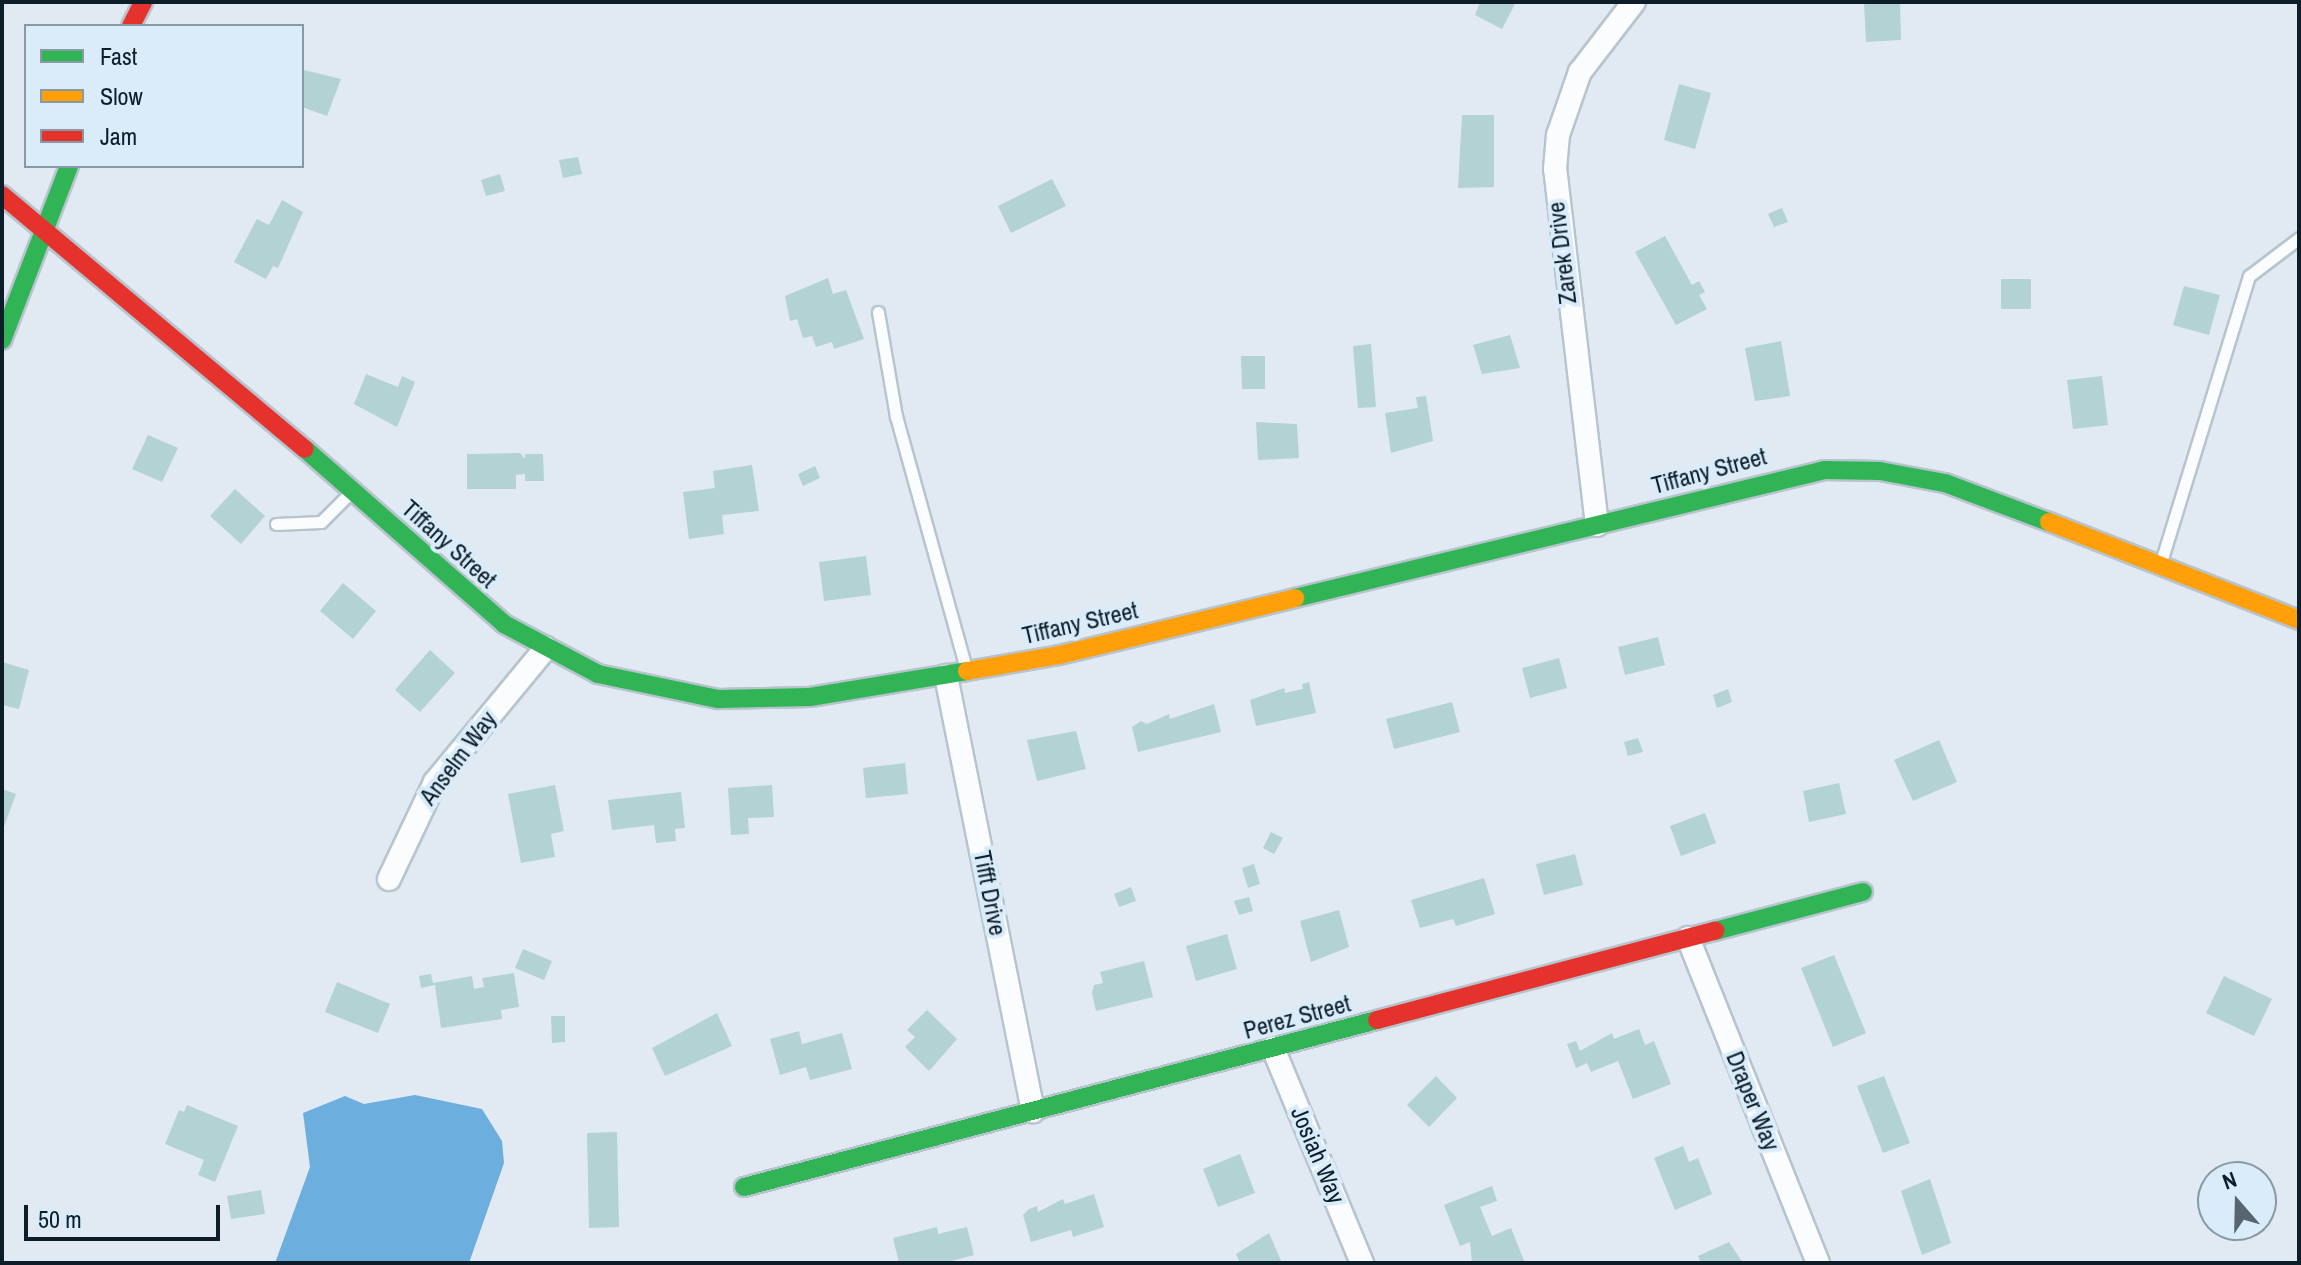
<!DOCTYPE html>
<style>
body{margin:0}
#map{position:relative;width:2301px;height:1265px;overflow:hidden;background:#e1eaf2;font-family:"Archivo Narrow",sans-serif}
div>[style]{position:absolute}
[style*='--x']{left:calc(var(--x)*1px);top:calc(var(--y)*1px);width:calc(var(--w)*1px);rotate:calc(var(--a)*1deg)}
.water>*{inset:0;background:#6caede}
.building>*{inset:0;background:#b2d2d3}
.roads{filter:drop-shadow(2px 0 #b7c4ce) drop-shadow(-2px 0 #b7c4ce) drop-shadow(0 2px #b7c4ce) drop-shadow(0 -2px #b7c4ce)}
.lane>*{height:11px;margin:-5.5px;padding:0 5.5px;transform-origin:5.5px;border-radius:5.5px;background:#fafcfd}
.street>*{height:22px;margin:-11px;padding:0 11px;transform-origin:11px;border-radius:11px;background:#fafcfd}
.fast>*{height:18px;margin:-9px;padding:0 9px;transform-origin:9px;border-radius:9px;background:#30b455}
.slow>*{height:18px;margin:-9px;padding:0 9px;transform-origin:9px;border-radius:9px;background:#ff9f0a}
.jam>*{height:18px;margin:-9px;padding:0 9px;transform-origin:9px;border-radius:9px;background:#e5322d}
span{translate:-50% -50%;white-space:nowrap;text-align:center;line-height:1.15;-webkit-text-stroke:8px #daebf9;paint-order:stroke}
.street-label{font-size:24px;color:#0d1e2a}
.frame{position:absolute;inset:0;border:4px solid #0d1e2a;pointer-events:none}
.legend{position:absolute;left:24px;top:24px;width:280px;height:144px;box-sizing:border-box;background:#daebf9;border:2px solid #8899a6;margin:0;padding:10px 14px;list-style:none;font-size:24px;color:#0d1e2a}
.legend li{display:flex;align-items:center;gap:16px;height:40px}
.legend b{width:40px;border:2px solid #8899a6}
.north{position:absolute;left:2197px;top:1161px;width:80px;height:80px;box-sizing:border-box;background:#daebf9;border:2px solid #8899a6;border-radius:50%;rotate:340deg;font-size:22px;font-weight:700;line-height:32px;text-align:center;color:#0d1e2a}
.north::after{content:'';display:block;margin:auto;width:28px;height:36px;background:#576570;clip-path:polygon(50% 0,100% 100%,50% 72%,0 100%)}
.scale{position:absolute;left:24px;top:1205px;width:196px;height:36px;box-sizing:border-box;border:4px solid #0d1e2a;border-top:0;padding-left:10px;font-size:24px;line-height:28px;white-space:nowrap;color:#0d1e2a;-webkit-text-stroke:6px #daebf9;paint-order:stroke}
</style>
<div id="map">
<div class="water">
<i style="clip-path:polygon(415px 1095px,482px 1109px,502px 1141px,504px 1163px,469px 1263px,275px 1263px,310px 1167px,303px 1113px,345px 1096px,364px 1104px)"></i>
</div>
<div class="building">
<i style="clip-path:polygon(1480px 2px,1516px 2px,1502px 29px,1475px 15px)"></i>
<i style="clip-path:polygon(1864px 2px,1900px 2px,1901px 40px,1866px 42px)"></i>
<i style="clip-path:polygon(304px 70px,341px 79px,327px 116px,302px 107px)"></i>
<i style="clip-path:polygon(1679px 84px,1711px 93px,1695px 149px,1664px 140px)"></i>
<i style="clip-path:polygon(1462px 115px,1494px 115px,1494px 187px,1458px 188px)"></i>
<i style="clip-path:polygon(578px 157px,582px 174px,563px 178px,559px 160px)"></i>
<i style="clip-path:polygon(500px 174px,505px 191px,486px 196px,481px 180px)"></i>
<i style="clip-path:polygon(1052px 179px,1066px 206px,1011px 233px,998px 206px)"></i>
<i style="clip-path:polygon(282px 200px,303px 212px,278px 268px,273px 266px,266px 279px,234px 262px,257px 219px,269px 225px)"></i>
<i style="clip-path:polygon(1782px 208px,1788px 222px,1774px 227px,1768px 214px)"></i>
<i style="clip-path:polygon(1665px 236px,1692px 285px,1699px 281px,1705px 292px,1699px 295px,1707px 309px,1676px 325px,1635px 252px)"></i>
<i style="clip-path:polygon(828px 278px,833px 294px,846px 290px,864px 339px,834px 349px,832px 342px,816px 347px,812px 336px,803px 338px,797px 319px,790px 321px,785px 296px)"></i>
<i style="clip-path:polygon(2001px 279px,2031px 279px,2031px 309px,2001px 309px)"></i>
<i style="clip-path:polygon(2184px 286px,2220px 295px,2209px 335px,2173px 325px)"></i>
<i style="clip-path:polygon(1510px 335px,1520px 368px,1482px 374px,1473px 345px)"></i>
<i style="clip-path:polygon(1781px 341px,1790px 396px,1755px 401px,1745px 348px)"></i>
<i style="clip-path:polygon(1371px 344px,1376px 407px,1358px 408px,1353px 346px)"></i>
<i style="clip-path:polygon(1241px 356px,1265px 356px,1265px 389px,1242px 389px)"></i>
<i style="clip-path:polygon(366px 374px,398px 387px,402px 376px,415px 382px,397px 427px,354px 404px)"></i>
<i style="clip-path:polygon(2102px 376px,2108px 425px,2073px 429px,2067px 380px)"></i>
<i style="clip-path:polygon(1426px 396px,1433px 441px,1391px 453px,1385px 413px,1418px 408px,1416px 397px)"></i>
<i style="clip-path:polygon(1256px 422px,1297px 424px,1299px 458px,1258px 460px)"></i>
<i style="clip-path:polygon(148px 435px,178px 448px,162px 482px,132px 469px)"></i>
<i style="clip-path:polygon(520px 453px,525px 459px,525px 454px,543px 454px,544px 481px,525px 481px,525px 474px,516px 475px,516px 489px,467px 489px,467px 454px)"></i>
<i style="clip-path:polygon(752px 465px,759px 511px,722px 515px,724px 534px,689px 539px,683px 492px,715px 488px,713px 471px)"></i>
<i style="clip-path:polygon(815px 466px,820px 478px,803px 486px,798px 474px)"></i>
<i style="clip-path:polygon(235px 489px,265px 516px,241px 544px,210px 516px)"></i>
<i style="clip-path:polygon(866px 556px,871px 595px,824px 601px,819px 562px)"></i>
<i style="clip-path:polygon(343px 583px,376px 611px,353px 639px,320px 611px)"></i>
<i style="clip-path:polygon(1658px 637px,1665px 665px,1625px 675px,1618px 647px)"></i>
<i style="clip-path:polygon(430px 650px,455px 673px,420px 712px,395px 690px)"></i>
<i style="clip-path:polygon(1559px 658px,1567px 688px,1530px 698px,1522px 668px)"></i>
<i style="clip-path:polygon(2px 662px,29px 670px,19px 709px,2px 705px)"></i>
<i style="clip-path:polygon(1309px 682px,1316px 713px,1256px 726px,1250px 700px,1284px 688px,1285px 693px,1303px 689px,1302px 684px)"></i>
<i style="clip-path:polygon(1728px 689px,1732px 702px,1717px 708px,1713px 695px)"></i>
<i style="clip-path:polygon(1452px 702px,1460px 732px,1394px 749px,1386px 719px)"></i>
<i style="clip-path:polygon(1214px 704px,1221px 732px,1138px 752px,1132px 727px,1141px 721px,1147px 724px,1169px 714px,1170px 719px)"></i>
<i style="clip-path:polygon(1076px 731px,1086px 769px,1037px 781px,1027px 740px)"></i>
<i style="clip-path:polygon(1638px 738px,1643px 752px,1628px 756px,1624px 742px)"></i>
<i style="clip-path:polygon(1939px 740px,1957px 782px,1913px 801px,1894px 760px)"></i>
<i style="clip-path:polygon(905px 763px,908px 794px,866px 798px,863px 768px)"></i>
<i style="clip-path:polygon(1839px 783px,1846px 814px,1809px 822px,1803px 791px)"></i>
<i style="clip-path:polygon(555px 785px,564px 831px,551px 834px,555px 857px,521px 863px,508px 794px)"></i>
<i style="clip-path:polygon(772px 785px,774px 817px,748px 818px,749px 834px,731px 835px,728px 788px)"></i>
<i style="clip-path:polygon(2px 789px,16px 794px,2px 832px)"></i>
<i style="clip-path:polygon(681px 792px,685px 828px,675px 829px,676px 841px,656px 843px,654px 825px,612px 830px,608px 800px)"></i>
<i style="clip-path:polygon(1705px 813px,1716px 843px,1681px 856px,1670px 826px)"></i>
<i style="clip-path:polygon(1271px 832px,1283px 838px,1274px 854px,1263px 848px)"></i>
<i style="clip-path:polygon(1575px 854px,1583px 885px,1544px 895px,1536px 864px)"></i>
<i style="clip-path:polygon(1254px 864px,1260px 884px,1248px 888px,1242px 868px)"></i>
<i style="clip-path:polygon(1484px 878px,1495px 914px,1456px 926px,1453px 919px,1420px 928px,1411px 900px)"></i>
<i style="clip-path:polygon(1131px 887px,1136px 901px,1119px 907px,1114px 894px)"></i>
<i style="clip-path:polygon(1249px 897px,1253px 911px,1239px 915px,1234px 901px)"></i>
<i style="clip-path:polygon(1339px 910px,1349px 947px,1311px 962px,1300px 921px)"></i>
<i style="clip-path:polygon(1227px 934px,1237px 969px,1196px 981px,1186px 946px)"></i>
<i style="clip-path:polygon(523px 949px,552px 961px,544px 980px,515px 968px)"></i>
<i style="clip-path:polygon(1834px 955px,1866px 1033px,1833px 1047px,1801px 968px)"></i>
<i style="clip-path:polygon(1144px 961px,1153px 997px,1096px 1011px,1092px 993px,1094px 985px,1103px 983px,1100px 972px)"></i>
<i style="clip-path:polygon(514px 973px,519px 1007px,501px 1010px,502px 1019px,441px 1028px,435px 985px,421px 988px,419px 976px,431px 974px,433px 983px,472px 976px,474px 989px,484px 987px,482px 978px)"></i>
<i style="clip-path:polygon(2224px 976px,2272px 999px,2254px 1036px,2206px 1013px)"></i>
<i style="clip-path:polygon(337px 982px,390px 1004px,378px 1033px,325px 1012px)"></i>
<i style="clip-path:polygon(927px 1010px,957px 1039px,929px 1071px,905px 1047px,915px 1037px,907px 1030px)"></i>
<i style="clip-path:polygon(717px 1013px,732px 1046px,665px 1076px,652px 1048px)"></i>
<i style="clip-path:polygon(551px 1016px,565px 1016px,565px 1042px,552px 1043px)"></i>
<i style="clip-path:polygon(1639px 1029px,1645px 1045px,1654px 1041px,1671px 1084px,1633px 1099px,1618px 1061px,1591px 1072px,1587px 1063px,1576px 1068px,1567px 1044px,1576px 1041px,1580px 1051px,1612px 1033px,1614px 1039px)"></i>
<i style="clip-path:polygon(799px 1031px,802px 1044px,842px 1033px,852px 1069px,810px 1080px,806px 1067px,780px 1075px,770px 1039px)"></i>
<i style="clip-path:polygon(1436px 1076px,1457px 1098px,1429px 1127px,1407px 1105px)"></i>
<i style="clip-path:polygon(1884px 1076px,1910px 1143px,1883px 1153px,1857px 1086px)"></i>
<i style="clip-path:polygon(187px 1105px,238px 1126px,215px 1182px,198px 1175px,204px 1160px,165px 1144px,179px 1110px,184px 1112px)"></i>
<i style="clip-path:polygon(617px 1132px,619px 1227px,589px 1228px,587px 1133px)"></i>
<i style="clip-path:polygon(1683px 1146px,1689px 1162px,1698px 1158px,1712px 1194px,1675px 1210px,1654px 1158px)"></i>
<i style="clip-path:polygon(1240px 1154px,1255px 1193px,1218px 1207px,1203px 1169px)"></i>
<i style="clip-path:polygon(1930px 1179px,1951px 1243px,1922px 1255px,1901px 1191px)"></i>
<i style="clip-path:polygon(1492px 1186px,1497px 1201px,1480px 1207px,1492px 1236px,1511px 1228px,1525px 1263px,1472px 1263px,1470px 1242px,1460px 1246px,1444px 1205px)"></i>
<i style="clip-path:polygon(261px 1190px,265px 1214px,231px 1219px,227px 1196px)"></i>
<i style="clip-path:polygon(1094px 1194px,1104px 1227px,1073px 1237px,1071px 1230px,1031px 1242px,1023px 1215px,1029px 1209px,1037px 1206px,1038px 1212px,1063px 1199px,1065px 1204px)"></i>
<i style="clip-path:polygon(937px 1227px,938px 1234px,967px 1227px,974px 1255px,944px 1263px,899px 1263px,893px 1238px)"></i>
<i style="clip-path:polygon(1269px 1233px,1282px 1263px,1240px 1263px,1236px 1254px)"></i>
<i style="clip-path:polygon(1729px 1242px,1743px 1263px,1701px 1263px,1698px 1256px)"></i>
</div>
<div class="roads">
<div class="lane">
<i style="--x:878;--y:312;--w:106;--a:80.2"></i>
<i style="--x:896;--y:416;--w:262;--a:74.5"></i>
<i style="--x:276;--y:524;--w:45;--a:-2.5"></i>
<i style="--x:321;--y:522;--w:45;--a:-45"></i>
<i style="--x:2161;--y:562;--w:299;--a:-72.9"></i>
<i style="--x:2249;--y:276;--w:63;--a:-37.2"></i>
</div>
<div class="street">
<i style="--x:1597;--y:525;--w:358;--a:-96.7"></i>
<i style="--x:1555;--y:169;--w:34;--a:-85"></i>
<i style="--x:1558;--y:135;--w:67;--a:-70.8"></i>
<i style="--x:1580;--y:72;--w:88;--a:-52.4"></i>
<i style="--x:946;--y:676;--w:444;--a:78.7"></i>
<i style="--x:389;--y:879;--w:107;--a:-64.6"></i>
<i style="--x:435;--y:782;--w:174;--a:-50.4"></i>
<i style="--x:1688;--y:938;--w:350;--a:68.2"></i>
<i style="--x:1273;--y:1048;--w:233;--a:67.5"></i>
</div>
<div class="fast">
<i style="--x:2;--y:340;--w:186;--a:-68.9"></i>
<i style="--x:305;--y:449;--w:265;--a:41.3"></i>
<i style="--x:504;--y:624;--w:106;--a:28"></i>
<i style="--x:598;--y:674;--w:123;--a:11.8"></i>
<i style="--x:718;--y:699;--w:92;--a:-1.2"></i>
<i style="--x:810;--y:697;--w:159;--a:-9.4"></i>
<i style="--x:1295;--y:598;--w:545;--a:-13.58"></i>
<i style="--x:1825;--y:470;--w:55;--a:1"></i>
<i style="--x:1880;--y:471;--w:66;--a:10.5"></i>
<i style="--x:1945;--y:483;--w:111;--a:20.6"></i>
<i style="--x:1715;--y:931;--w:153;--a:-14.8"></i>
<i style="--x:744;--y:1187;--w:655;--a:-14.78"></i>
</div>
<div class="slow">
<i style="--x:2049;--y:522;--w:269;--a:21.4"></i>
<i style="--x:967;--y:671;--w:94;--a:-9.8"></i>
<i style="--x:1060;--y:655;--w:242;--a:-13.6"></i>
</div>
<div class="jam">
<i style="--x:131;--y:26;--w:27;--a:-63"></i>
<i style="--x:2;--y:195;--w:395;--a:40"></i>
<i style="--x:1377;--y:1020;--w:350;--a:-14.8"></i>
</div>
</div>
<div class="street-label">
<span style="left:1562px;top:253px;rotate:-97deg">Zarek Drive</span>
<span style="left:1709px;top:471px;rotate:-15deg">Tiffany Street</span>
<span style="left:449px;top:544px;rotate:42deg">Tiffany Street</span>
<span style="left:1080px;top:623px;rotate:-13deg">Tiffany Street</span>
<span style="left:458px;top:758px;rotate:-53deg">Anselm Way</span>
<span style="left:990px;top:893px;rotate:79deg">Tifft Drive</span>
<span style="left:1297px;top:1017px;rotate:-15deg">Perez Street</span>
<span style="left:1753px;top:1101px;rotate:68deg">Draper Way</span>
<span style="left:1318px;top:1155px;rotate:67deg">Josiah Way</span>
</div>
<div class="frame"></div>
<ul class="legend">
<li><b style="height:10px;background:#30b455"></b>Fast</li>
<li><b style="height:10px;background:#ff9f0a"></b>Slow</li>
<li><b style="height:10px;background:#e5322d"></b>Jam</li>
</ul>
<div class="north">N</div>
<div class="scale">50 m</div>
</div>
